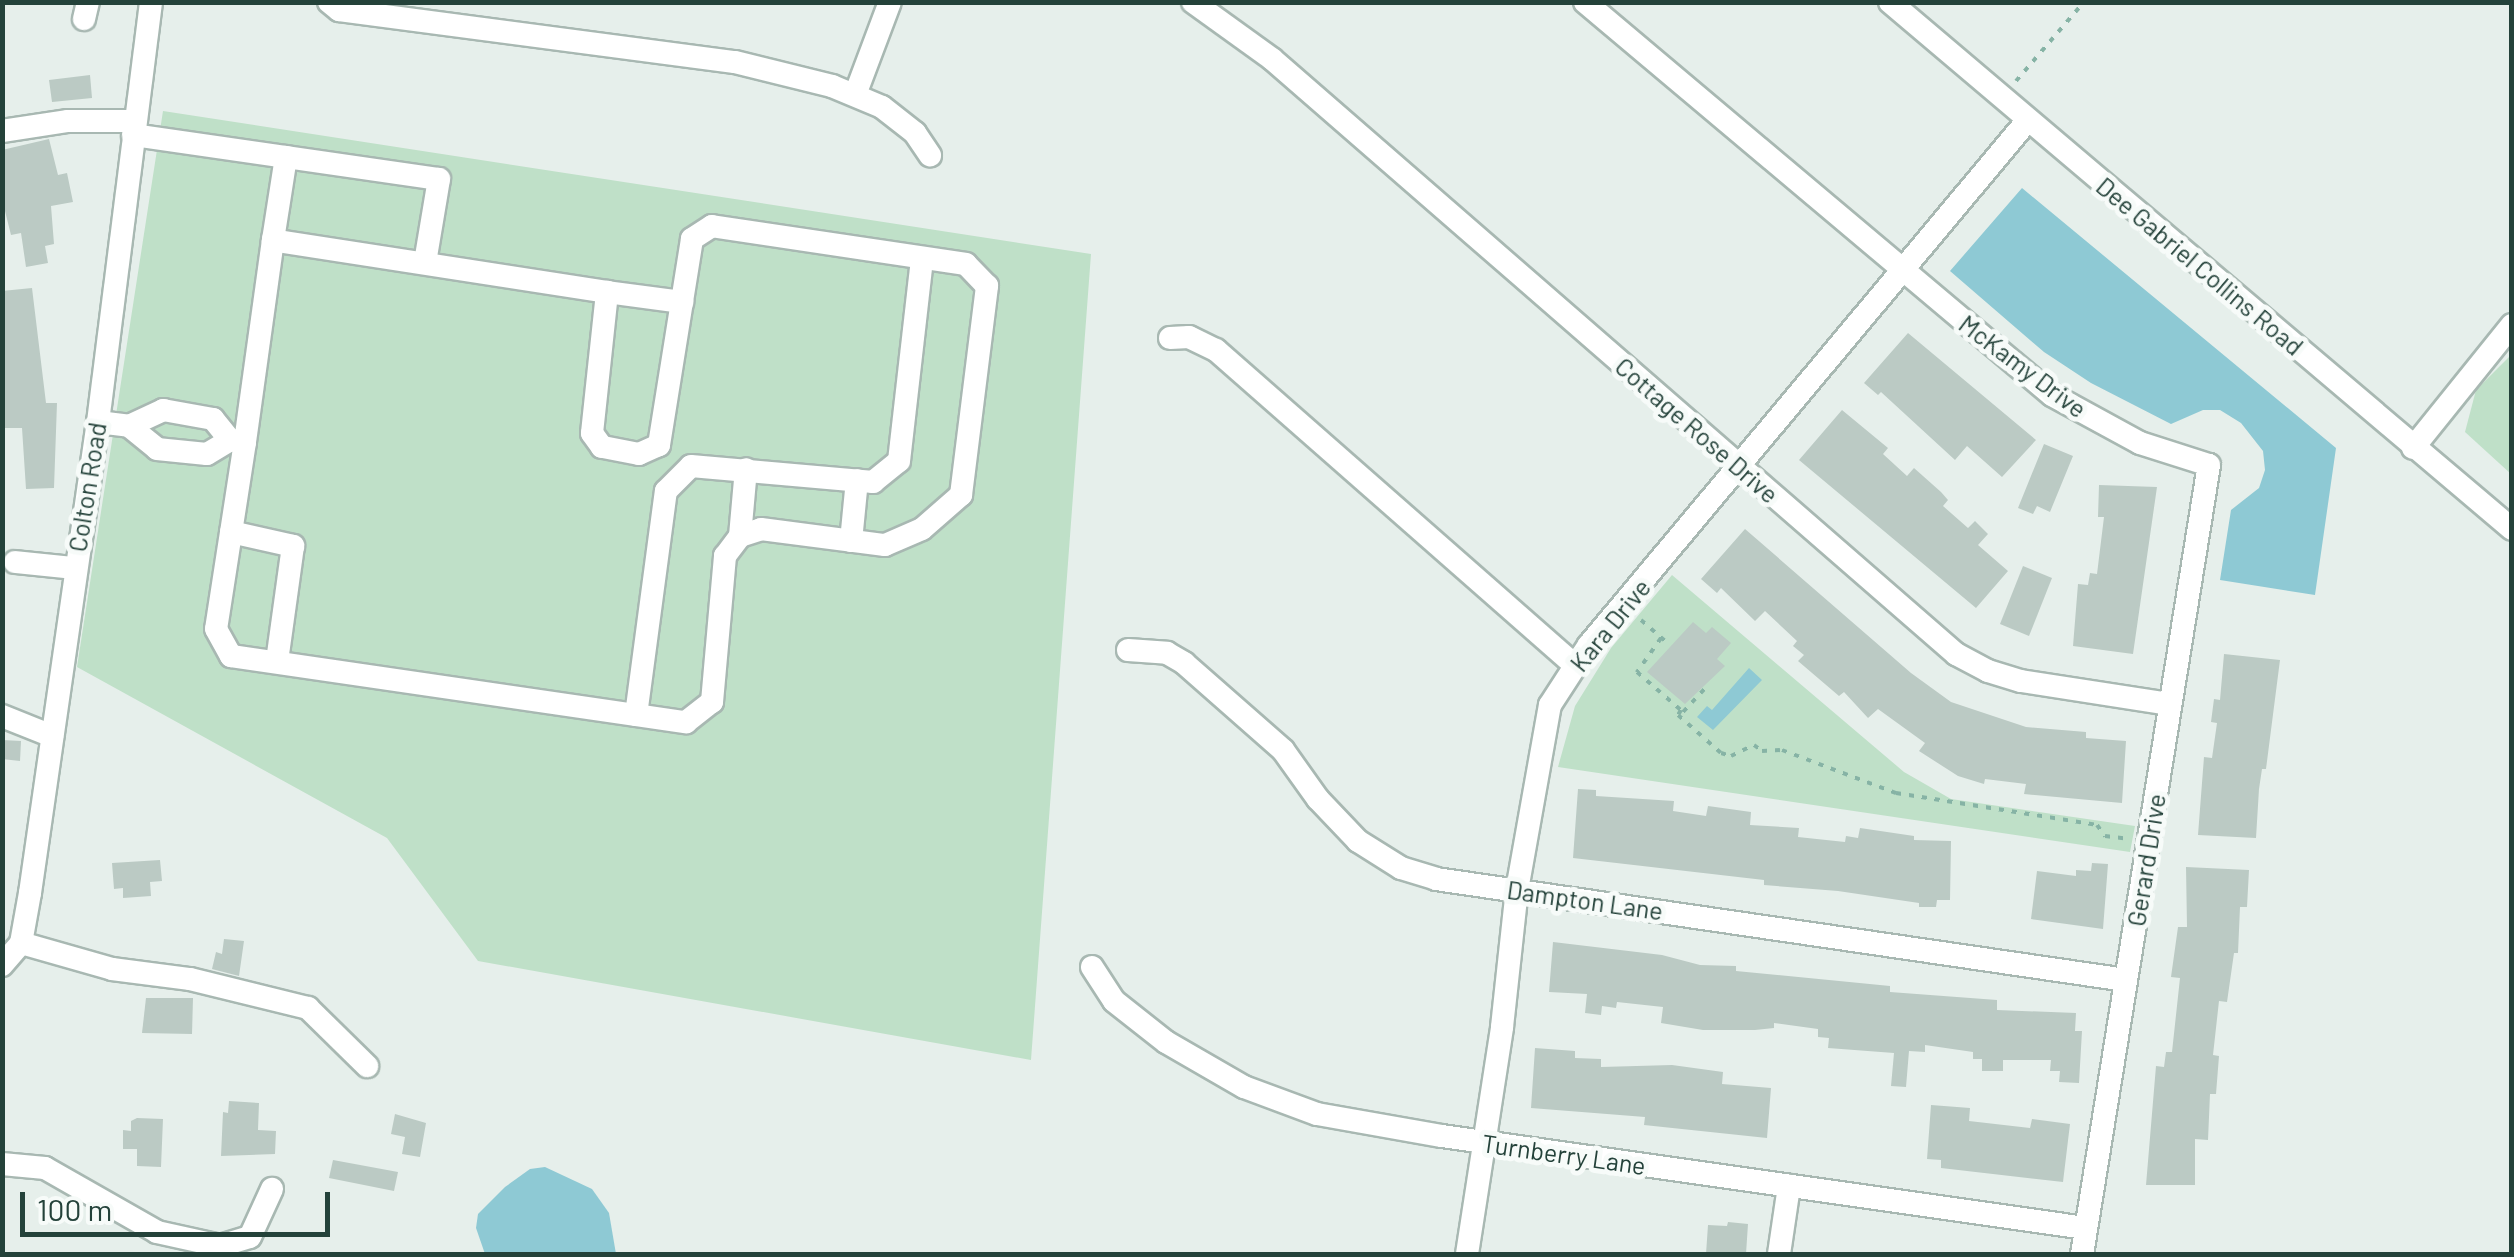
<!DOCTYPE html>
<style>
body{margin:0}
#map{position:relative;width:2514px;height:1257px;overflow:hidden;background:#e6efeb;font-family:Barlow,sans-serif}
div>[style]{position:absolute}
[style*='--x']{left:calc(var(--x)*1px);top:calc(var(--y)*1px);width:calc(var(--w)*1px);rotate:calc(var(--a)*1deg)}
.green>*{inset:0;background:#bfe0c8}
.water>*{inset:0;background:#8ec9d4}
.building>*{inset:0;background:#bbcac4}
.path>*{height:4px;margin-top:-2px;transform-origin:0;background:repeating-linear-gradient(90deg,#86b3a5 0 5px,transparent 0 13px)}
.roads{filter:drop-shadow(2px 0 #a8b8b2) drop-shadow(-2px 0 #a8b8b2) drop-shadow(0 2px #a8b8b2) drop-shadow(0 -2px #a8b8b2)}
.minor>*{height:22px;margin:-11px;padding:0 11px;transform-origin:11px;border-radius:11px;background:#fff}
span{translate:-50% -50%;white-space:nowrap;text-align:center;line-height:1.15;-webkit-text-stroke:10px #f7fbf9;paint-order:stroke}
.street-label{font-size:25px;color:#24423a}
.frame{position:absolute;inset:0;border:5px solid #24423a;pointer-events:none}
.scale{position:absolute;left:20px;top:1192px;width:310px;height:45px;box-sizing:border-box;border:5px solid #24423a;border-top:0;padding-left:12px;font-size:30px;line-height:35px;white-space:nowrap;color:#24423a;-webkit-text-stroke:8px #f7fbf9;paint-order:stroke}
</style>
<div id="map">
<div class="green">
<i style="clip-path:polygon(163px 111px,1091px 254px,1031px 1060px,478px 961px,387px 838px,77px 667px)"></i>
<i style="clip-path:polygon(2511px 355px,2511px 474px,2465px 432px,2476px 390px)"></i>
<i style="clip-path:polygon(1672px 575px,1904px 772px,1951px 799px,2135px 826px,2130px 852px,1558px 767px,1575px 706px,1611px 648px)"></i>
</div>
<div class="water">
<i style="clip-path:polygon(2022px 188px,2336px 448px,2315px 595px,2220px 580px,2231px 510px,2259px 488px,2265px 470px,2263px 451px,2241px 423px,2220px 410px,2203px 410px,2171px 424px,2091px 383px,2044px 352px,1950px 271px)"></i>
<i style="clip-path:polygon(1749px 668px,1762px 680px,1713px 730px,1697px 717px,1707px 706px,1712px 710px)"></i>
<i style="clip-path:polygon(545px 1167px,592px 1189px,609px 1213px,616px 1254px,485px 1254px,476px 1228px,478px 1214px,505px 1187px,530px 1169px)"></i>
</div>
<div class="building">
<i style="clip-path:polygon(90px 75px,92px 98px,52px 102px,49px 80px)"></i>
<i style="clip-path:polygon(49px 139px,58px 175px,67px 173px,73px 202px,51px 206px,54px 244px,45px 246px,48px 263px,26px 267px,21px 233px,11px 235px,5px 211px,2px 150px)"></i>
<i style="clip-path:polygon(32px 288px,46px 403px,57px 403px,54px 488px,26px 489px,22px 428px,5px 428px,2px 291px)"></i>
<i style="clip-path:polygon(1908px 333px,2036px 440px,2002px 477px,1967px 446px,1955px 460px,1881px 392px,1878px 395px,1864px 383px)"></i>
<i style="clip-path:polygon(1842px 410px,1888px 448px,1883px 454px,1907px 476px,1914px 468px,1941px 492px,1948px 500px,1943px 506px,1968px 528px,1975px 521px,1988px 534px,1978px 545px,2008px 571px,1976px 608px,1799px 460px)"></i>
<i style="clip-path:polygon(2044px 444px,2073px 456px,2050px 512px,2037px 506px,2033px 514px,2018px 508px)"></i>
<i style="clip-path:polygon(2099px 485px,2157px 487px,2133px 654px,2073px 646px,2078px 584px,2088px 585px,2090px 573px,2097px 574px,2104px 517px,2098px 517px)"></i>
<i style="clip-path:polygon(1745px 529px,1911px 673px,1951px 702px,2026px 727px,2086px 732px,2086px 738px,2126px 741px,2122px 803px,2024px 794px,2026px 784px,1985px 779px,1984px 784px,1958px 776px,1919px 751px,1925px 743px,1878px 709px,1868px 718px,1844px 692px,1839px 696px,1798px 661px,1804px 655px,1793px 646px,1797px 641px,1765px 611px,1755px 621px,1721px 588px,1717px 593px,1701px 579px)"></i>
<i style="clip-path:polygon(2023px 566px,2052px 578px,2029px 636px,2000px 624px)"></i>
<i style="clip-path:polygon(1693px 622px,1706px 633px,1712px 627px,1731px 643px,1717px 659px,1725px 666px,1685px 704px,1647px 672px)"></i>
<i style="clip-path:polygon(2224px 654px,2280px 660px,2266px 769px,2262px 769px,2259px 789px,2256px 838px,2198px 835px,2204px 757px,2212px 758px,2217px 723px,2211px 722px,2214px 699px,2220px 700px)"></i>
<i style="clip-path:polygon(2px 740px,21px 741px,20px 761px,2px 759px)"></i>
<i style="clip-path:polygon(1578px 789px,1596px 790px,1596px 796px,1674px 801px,1673px 811px,1706px 816px,1708px 806px,1751px 812px,1750px 825px,1799px 828px,1798px 837px,1845px 842px,1846px 836px,1858px 838px,1860px 828px,1914px 836px,1914px 840px,1951px 841px,1950px 900px,1937px 900px,1936px 907px,1919px 907px,1919px 903px,1838px 891px,1764px 885px,1764px 880px,1573px 858px)"></i>
<i style="clip-path:polygon(160px 860px,162px 881px,150px 882px,151px 896px,123px 898px,123px 888px,114px 889px,112px 863px)"></i>
<i style="clip-path:polygon(2092px 863px,2108px 864px,2103px 929px,2031px 919px,2037px 871px,2076px 876px,2076px 870px,2091px 871px)"></i>
<i style="clip-path:polygon(2186px 867px,2249px 870px,2247px 907px,2240px 907px,2238px 953px,2234px 953px,2227px 1002px,2219px 1001px,2213px 1055px,2219px 1056px,2216px 1094px,2210px 1094px,2208px 1140px,2195px 1139px,2195px 1185px,2146px 1185px,2156px 1066px,2164px 1067px,2166px 1052px,2172px 1052px,2180px 978px,2171px 977px,2178px 927px,2187px 927px)"></i>
<i style="clip-path:polygon(224px 939px,244px 941px,239px 976px,212px 969px,216px 952px,222px 954px)"></i>
<i style="clip-path:polygon(1553px 942px,1662px 955px,1700px 965px,1736px 966px,1736px 971px,1890px 986px,1890px 992px,1997px 1000px,1997px 1010px,2076px 1013px,2075px 1031px,2082px 1031px,2079px 1083px,2059px 1082px,2060px 1071px,2050px 1071px,2051px 1060px,2003px 1060px,2003px 1071px,1982px 1071px,1982px 1059px,1973px 1059px,1973px 1052px,1925px 1045px,1925px 1052px,1909px 1051px,1906px 1087px,1891px 1086px,1894px 1053px,1828px 1048px,1829px 1038px,1818px 1037px,1818px 1029px,1774px 1023px,1774px 1028px,1755px 1030px,1703px 1030px,1661px 1023px,1663px 1007px,1617px 1002px,1616px 1008px,1602px 1006px,1601px 1015px,1585px 1013px,1587px 994px,1549px 992px)"></i>
<i style="clip-path:polygon(146px 998px,193px 998px,192px 1034px,142px 1033px)"></i>
<i style="clip-path:polygon(1535px 1048px,1575px 1051px,1575px 1058px,1601px 1059px,1601px 1067px,1672px 1065px,1723px 1072px,1722px 1084px,1771px 1088px,1767px 1138px,1644px 1125px,1645px 1117px,1531px 1108px)"></i>
<i style="clip-path:polygon(229px 1101px,259px 1103px,258px 1130px,276px 1131px,275px 1154px,221px 1156px,223px 1112px,228px 1113px)"></i>
<i style="clip-path:polygon(1931px 1105px,1970px 1108px,1969px 1121px,2030px 1128px,2032px 1119px,2070px 1124px,2063px 1182px,1941px 1168px,1941px 1160px,1927px 1159px)"></i>
<i style="clip-path:polygon(395px 1114px,426px 1123px,420px 1157px,402px 1154px,405px 1137px,391px 1134px)"></i>
<i style="clip-path:polygon(137px 1118px,163px 1119px,161px 1167px,137px 1166px,137px 1149px,123px 1149px,123px 1130px,131px 1131px,131px 1121px)"></i>
<i style="clip-path:polygon(333px 1160px,398px 1172px,394px 1191px,329px 1178px)"></i>
<i style="clip-path:polygon(1728px 1222px,1748px 1224px,1746px 1254px,1706px 1254px,1708px 1225px,1727px 1226px)"></i>
</div>
<div class="path">
<i style="--x:2016;--y:81;--w:104;--a:-49.3"></i>
<i style="--x:1641;--y:620;--w:32;--a:41"></i>
<i style="--x:1661;--y:638;--w:42;--a:125.2"></i>
<i style="--x:1637;--y:672;--w:61;--a:41"></i>
<i style="--x:1683;--y:712;--w:33;--a:-47"></i>
<i style="--x:1681;--y:710;--w:6;--a:121"></i>
<i style="--x:1678;--y:715;--w:57;--a:41.5"></i>
<i style="--x:1721;--y:753;--w:10;--a:17"></i>
<i style="--x:1731;--y:756;--w:25;--a:-26"></i>
<i style="--x:1754;--y:745;--w:10;--a:37"></i>
<i style="--x:1762;--y:751;--w:20;--a:-3"></i>
<i style="--x:1782;--y:750;--w:122;--a:20.7"></i>
<i style="--x:1896;--y:793;--w:204;--a:9"></i>
<i style="--x:2097;--y:825;--w:14;--a:54"></i>
<i style="--x:2105;--y:836;--w:23;--a:7"></i>
</div>
<div class="roads">
<div class="minor">
<i style="--x:329;--y:2;--w:13;--a:39"></i>
<i style="--x:339;--y:10;--w:399;--a:7.5"></i>
<i style="--x:735;--y:62;--w:100;--a:13.9"></i>
<i style="--x:832;--y:86;--w:54;--a:22.8"></i>
<i style="--x:882;--y:107;--w:42;--a:38.2"></i>
<i style="--x:915;--y:133;--w:27;--a:56"></i>
<i style="--x:1193;--y:2;--w:97;--a:35.8"></i>
<i style="--x:1272;--y:59;--w:907;--a:41.02"></i>
<i style="--x:1956;--y:654;--w:36;--a:28"></i>
<i style="--x:1988;--y:671;--w:34;--a:17"></i>
<i style="--x:2021;--y:681;--w:151;--a:8.8"></i>
<i style="--x:1585;--y:2;--w:610;--a:40.08"></i>
<i style="--x:2052;--y:395;--w:100;--a:28.6"></i>
<i style="--x:2140;--y:443;--w:72;--a:17.7"></i>
<i style="--x:2209;--y:465;--w:799;--a:99.14"></i>
<i style="--x:1890;--y:2;--w:815;--a:40.27"></i>
<i style="--x:84;--y:19;--w:17;--a:-77"></i>
<i style="--x:855;--y:95;--w:99;--a:-69.4"></i>
<i style="--x:2;--y:131;--w:67;--a:-8.6"></i>
<i style="--x:68;--y:121;--w:67;--a:0"></i>
<i style="--x:133;--y:135;--w:309;--a:8.2"></i>
<i style="--x:439;--y:179;--w:85;--a:99.5"></i>
<i style="--x:273;--y:240;--w:84;--a:-81.1"></i>
<i style="--x:607;--y:292;--w:76;--a:7.6"></i>
<i style="--x:1170;--y:338;--w:19;--a:-3"></i>
<i style="--x:1189;--y:337;--w:30;--a:26"></i>
<i style="--x:1216;--y:350;--w:478;--a:41.3"></i>
<i style="--x:98;--y:422;--w:31;--a:7"></i>
<i style="--x:129;--y:426;--w:36;--a:39"></i>
<i style="--x:157;--y:449;--w:50;--a:5.7"></i>
<i style="--x:207;--y:454;--w:27;--a:-31"></i>
<i style="--x:230;--y:440;--w:15;--a:8"></i>
<i style="--x:245;--y:442;--w:189;--a:98.8"></i>
<i style="--x:216;--y:629;--w:31;--a:61"></i>
<i style="--x:231;--y:656;--w:460;--a:8.3"></i>
<i style="--x:686;--y:722;--w:33;--a:-38"></i>
<i style="--x:712;--y:702;--w:147;--a:-84.9"></i>
<i style="--x:725;--y:556;--w:25;--a:-53"></i>
<i style="--x:740;--y:536;--w:22;--a:-18"></i>
<i style="--x:761;--y:529;--w:125;--a:7.4"></i>
<i style="--x:885;--y:545;--w:40;--a:-23.4"></i>
<i style="--x:922;--y:529;--w:52;--a:-41.1"></i>
<i style="--x:961;--y:495;--w:211;--a:-82.9"></i>
<i style="--x:987;--y:286;--w:30;--a:-134"></i>
<i style="--x:966;--y:264;--w:257;--a:-171.5"></i>
<i style="--x:712;--y:226;--w:24;--a:147"></i>
<i style="--x:692;--y:239;--w:209;--a:99.1"></i>
<i style="--x:659;--y:445;--w:22;--a:156"></i>
<i style="--x:639;--y:454;--w:38;--a:-169"></i>
<i style="--x:602;--y:447;--w:17;--a:-126"></i>
<i style="--x:592;--y:433;--w:142;--a:-83.9"></i>
<i style="--x:607;--y:292;--w:338;--a:-171.2"></i>
<i style="--x:273;--y:240;--w:204;--a:97.9"></i>
<i style="--x:129;--y:426;--w:38;--a:-25"></i>
<i style="--x:163;--y:410;--w:51;--a:10.2"></i>
<i style="--x:213;--y:419;--w:27;--a:51"></i>
<i style="--x:2413;--y:448;--w:158;--a:-51.2"></i>
<i style="--x:231;--y:532;--w:64;--a:12.7"></i>
<i style="--x:293;--y:546;--w:117;--a:97.9"></i>
<i style="--x:740;--y:536;--w:67;--a:-84.9"></i>
<i style="--x:851;--y:541;--w:61;--a:-84.4"></i>
<i style="--x:15;--y:562;--w:59;--a:5.8"></i>
<i style="--x:1128;--y:650;--w:39;--a:4"></i>
<i style="--x:1167;--y:653;--w:20;--a:30"></i>
<i style="--x:1184;--y:663;--w:132;--a:41.3"></i>
<i style="--x:1283;--y:750;--w:60;--a:54.5"></i>
<i style="--x:1318;--y:799;--w:58;--a:46.4"></i>
<i style="--x:1358;--y:841;--w:51;--a:32.1"></i>
<i style="--x:1401;--y:868;--w:37;--a:17"></i>
<i style="--x:1436;--y:879;--w:697;--a:8.33"></i>
<i style="--x:636;--y:715;--w:226;--a:-82.4"></i>
<i style="--x:666;--y:491;--w:35;--a:-45"></i>
<i style="--x:691;--y:466;--w:183;--a:5"></i>
<i style="--x:873;--y:482;--w:33;--a:-39"></i>
<i style="--x:899;--y:461;--w:204;--a:-83.5"></i>
<i style="--x:2;--y:716;--w:54;--a:21.8"></i>
<i style="--x:21;--y:943;--w:95;--a:15.9"></i>
<i style="--x:112;--y:969;--w:79;--a:7.3"></i>
<i style="--x:190;--y:979;--w:122;--a:13.8"></i>
<i style="--x:308;--y:1008;--w:83;--a:44.5"></i>
<i style="--x:2;--y:965;--w:29;--a:-49"></i>
<i style="--x:21;--y:943;--w:51;--a:-79.8"></i>
<i style="--x:30;--y:893;--w:476;--a:-81.8"></i>
<i style="--x:98;--y:422;--w:423;--a:-82.8"></i>
<i style="--x:1092;--y:967;--w:40;--a:57.1"></i>
<i style="--x:1114;--y:1001;--w:66;--a:38.3"></i>
<i style="--x:1166;--y:1042;--w:90;--a:30"></i>
<i style="--x:1244;--y:1087;--w:78;--a:20.3"></i>
<i style="--x:1317;--y:1114;--w:127;--a:10"></i>
<i style="--x:1442;--y:1136;--w:650;--a:8.14"></i>
<i style="--x:2;--y:1164;--w:43;--a:5.3"></i>
<i style="--x:45;--y:1168;--w:129;--a:29.7"></i>
<i style="--x:157;--y:1232;--w:65;--a:12.5"></i>
<i style="--x:220;--y:1246;--w:31;--a:-17"></i>
<i style="--x:250;--y:1237;--w:53;--a:-65.4"></i>
<i style="--x:1467;--y:1254;--w:230;--a:-81.2"></i>
<i style="--x:1502;--y:1027;--w:138;--a:-83.8"></i>
<i style="--x:1517;--y:890;--w:188;--a:-79.9"></i>
<i style="--x:1550;--y:705;--w:72;--a:-57"></i>
<i style="--x:1589;--y:645;--w:684;--a:-50.1"></i>
<i style="--x:1779;--y:1254;--w:69;--a:-81.6"></i>
</div>
</div>
<div class="street-label">
<span style="left:2200px;top:266px;rotate:40deg">Dee Gabriel Collins Road</span>
<span style="left:2023px;top:366px;rotate:37deg">McKamy Drive</span>
<span style="left:1697px;top:430px;rotate:41deg">Cottage Rose Drive</span>
<span style="left:87px;top:487px;rotate:-81deg">Colton Road</span>
<span style="left:1610px;top:625px;rotate:-51deg">Kara Drive</span>
<span style="left:2146px;top:860px;rotate:-81deg">Gerard Drive</span>
<span style="left:1585px;top:900px;rotate:8deg">Dampton Lane</span>
<span style="left:1564px;top:1154px;rotate:8deg">Turnberry Lane</span>
</div>
<div class="frame"></div>
<div class="scale">100 m</div>
</div>
